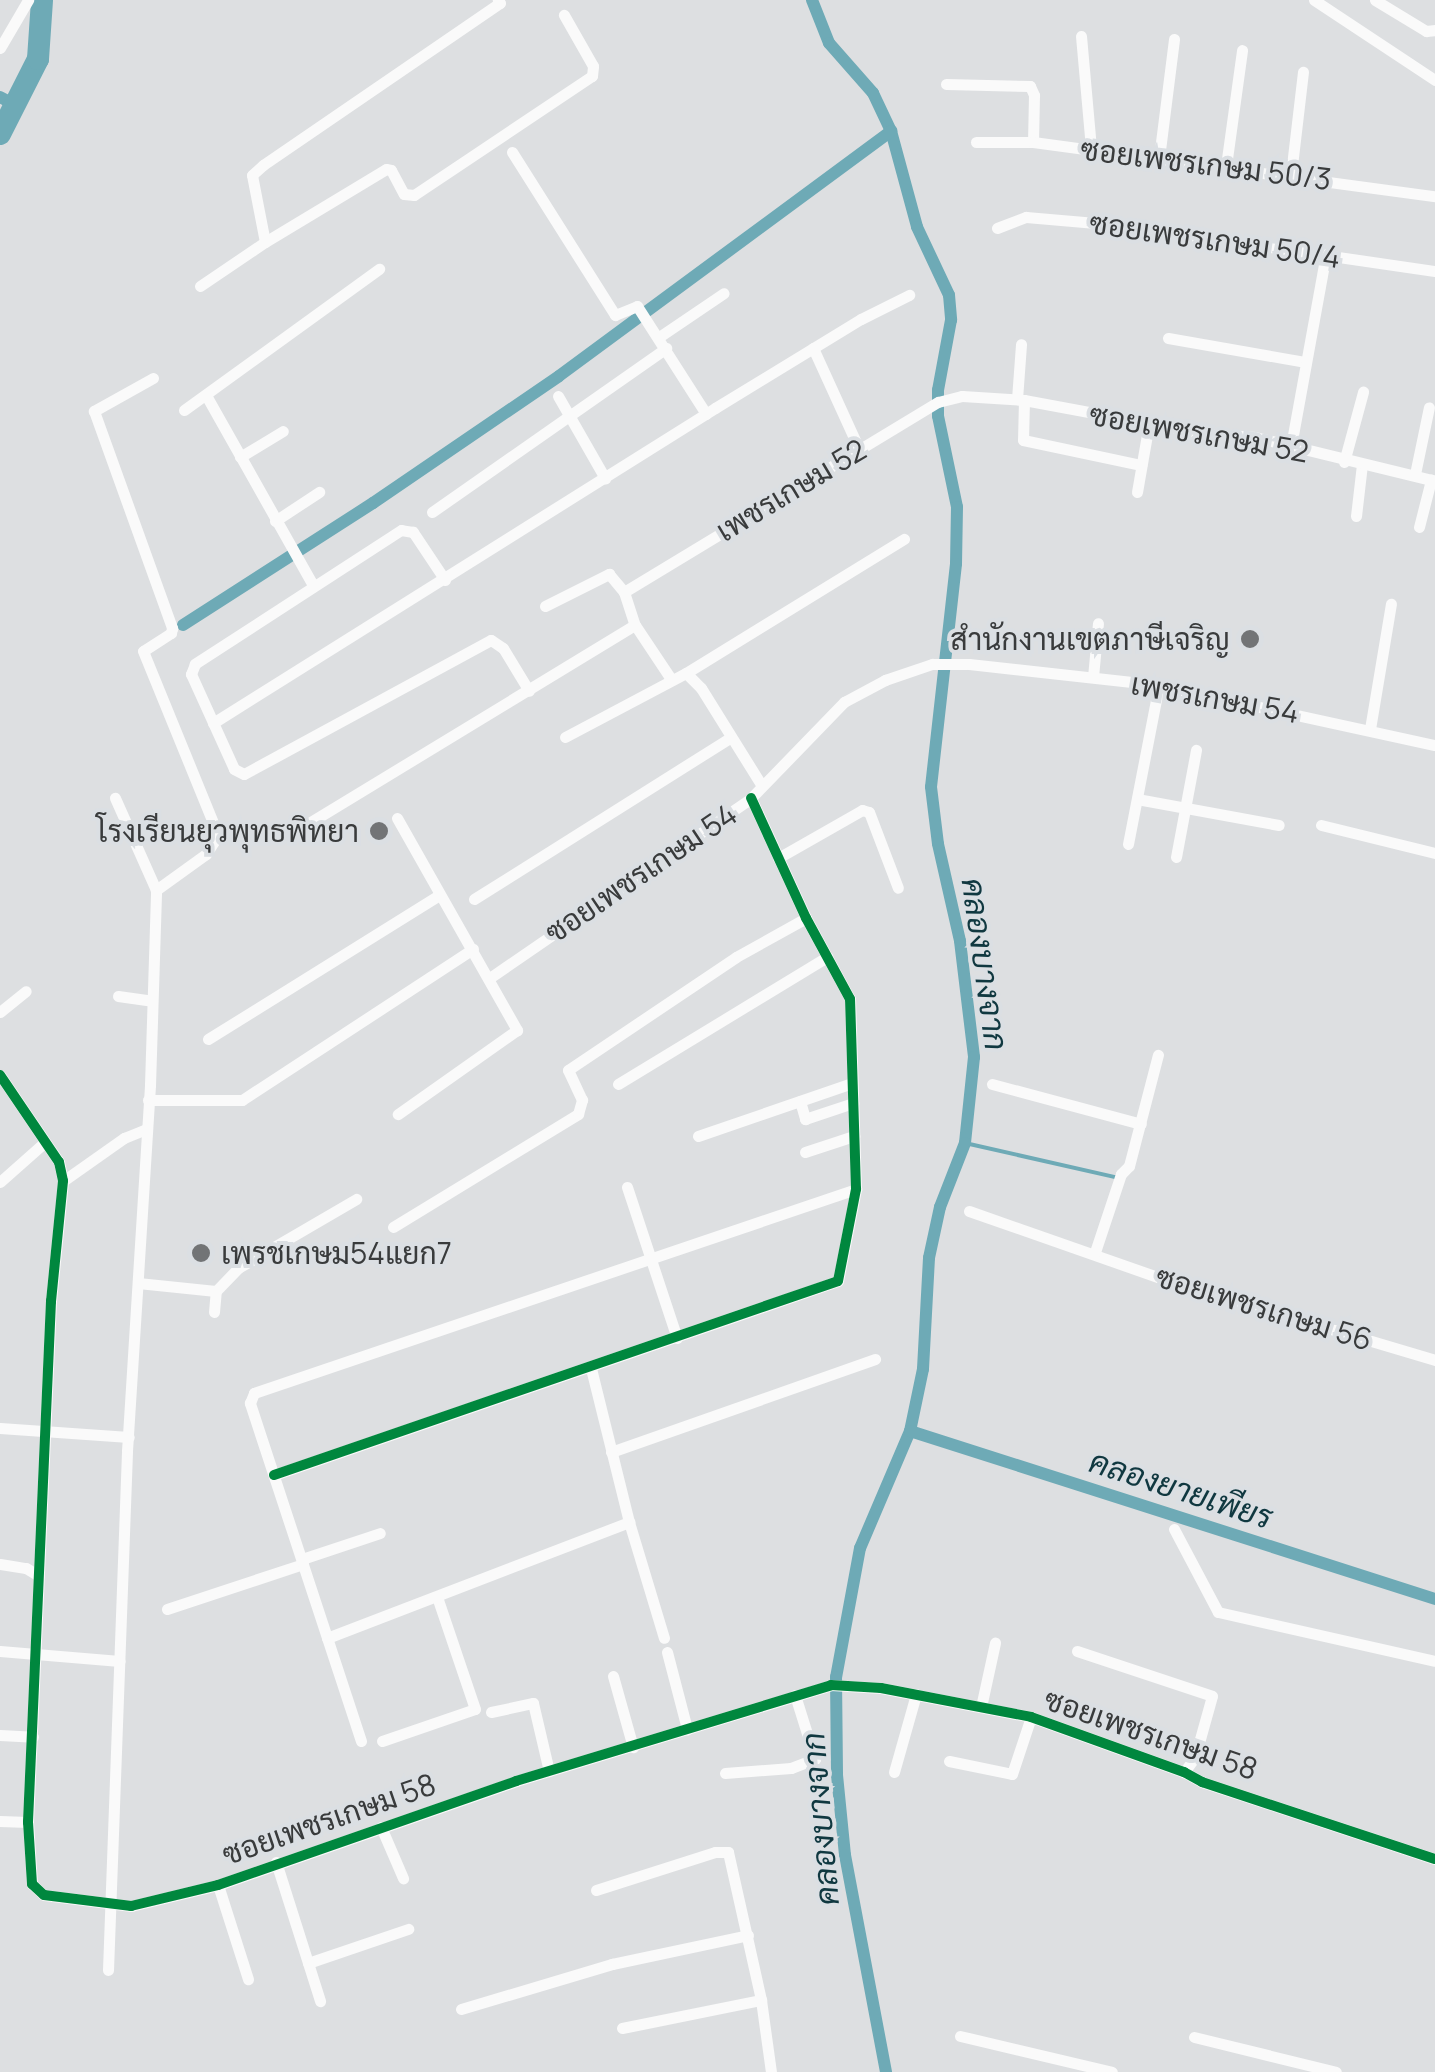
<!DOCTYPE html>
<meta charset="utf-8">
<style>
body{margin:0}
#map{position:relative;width:1435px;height:2072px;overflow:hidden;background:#dddfe1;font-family:Manrope,Sarabun,sans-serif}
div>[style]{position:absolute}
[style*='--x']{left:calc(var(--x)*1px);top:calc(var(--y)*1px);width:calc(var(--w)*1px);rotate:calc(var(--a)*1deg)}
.stream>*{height:4px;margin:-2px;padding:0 2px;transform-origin:2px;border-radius:2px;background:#6eaab6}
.canal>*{height:12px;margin:-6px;padding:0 6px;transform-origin:6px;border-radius:6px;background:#6eaab6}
.river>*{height:22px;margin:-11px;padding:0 11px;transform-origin:11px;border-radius:11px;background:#6eaab6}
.minor>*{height:11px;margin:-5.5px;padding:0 5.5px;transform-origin:5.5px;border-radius:5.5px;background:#fafafa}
.cycleway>*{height:10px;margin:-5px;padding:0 5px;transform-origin:5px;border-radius:5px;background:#00873e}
.dots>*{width:28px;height:28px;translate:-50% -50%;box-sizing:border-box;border:5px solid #dbdfe3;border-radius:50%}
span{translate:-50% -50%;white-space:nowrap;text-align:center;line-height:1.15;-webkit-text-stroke:8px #dbdfe3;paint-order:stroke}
.street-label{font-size:30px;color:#393b3c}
.poi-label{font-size:30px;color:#393b3c}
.right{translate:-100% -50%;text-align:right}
.left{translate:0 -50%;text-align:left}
.water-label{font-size:32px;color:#103840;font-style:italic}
</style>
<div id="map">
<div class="stream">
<i style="--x:965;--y:1143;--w:154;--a:12.8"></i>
</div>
<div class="canal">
<i style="--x:812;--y:0;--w:46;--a:68.4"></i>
<i style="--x:829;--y:43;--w:67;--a:48.7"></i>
<i style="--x:873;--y:93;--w:42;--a:64.7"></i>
<i style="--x:891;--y:131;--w:99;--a:74.8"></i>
<i style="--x:917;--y:227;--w:75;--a:64.8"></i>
<i style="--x:949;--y:295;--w:25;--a:85"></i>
<i style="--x:951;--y:320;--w:71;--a:100.5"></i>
<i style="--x:938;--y:390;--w:26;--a:90"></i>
<i style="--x:938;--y:416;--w:93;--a:78.2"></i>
<i style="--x:957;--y:507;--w:57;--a:91"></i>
<i style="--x:956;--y:564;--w:224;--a:96.4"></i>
<i style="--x:931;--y:787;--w:57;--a:83"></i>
<i style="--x:938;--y:844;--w:99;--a:77.2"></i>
<i style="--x:960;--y:941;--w:117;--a:83.1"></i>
<i style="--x:974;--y:1057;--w:86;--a:96"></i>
<i style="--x:965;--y:1143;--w:69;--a:111.3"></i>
<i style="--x:940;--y:1207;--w:52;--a:102.2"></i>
<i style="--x:929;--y:1258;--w:111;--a:93.1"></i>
<i style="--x:923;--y:1369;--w:63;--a:101.8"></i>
<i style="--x:910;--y:1431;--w:127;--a:113.1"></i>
<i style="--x:860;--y:1548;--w:131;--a:100.5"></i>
<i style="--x:836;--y:1677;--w:98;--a:89.4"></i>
<i style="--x:837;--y:1775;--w:80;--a:84.3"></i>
<i style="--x:845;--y:1855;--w:221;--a:79.3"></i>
<i style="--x:0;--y:97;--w:19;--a:28"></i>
<i style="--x:183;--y:625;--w:226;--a:-32.7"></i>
<i style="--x:373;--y:503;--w:225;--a:-34.3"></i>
<i style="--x:559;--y:376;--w:413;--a:-36.4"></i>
<i style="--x:910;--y:1431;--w:551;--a:17.74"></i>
</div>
<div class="river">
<i style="--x:0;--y:134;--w:84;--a:-63.1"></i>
<i style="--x:38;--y:59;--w:59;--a:-86.1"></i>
</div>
<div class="minor">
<i style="--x:1314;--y:0;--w:145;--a:33.5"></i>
<i style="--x:1375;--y:0;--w:60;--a:31.3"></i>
<i style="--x:1426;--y:31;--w:9;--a:-6"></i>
<i style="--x:1081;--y:36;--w:113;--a:84.9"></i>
<i style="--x:0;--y:48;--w:56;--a:-59.7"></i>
<i style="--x:946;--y:84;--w:84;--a:1.4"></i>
<i style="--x:1030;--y:86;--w:10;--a:66"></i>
<i style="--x:1034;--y:95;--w:47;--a:91.2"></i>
<i style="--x:976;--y:142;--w:57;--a:0"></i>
<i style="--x:1033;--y:142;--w:406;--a:7.7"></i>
<i style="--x:512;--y:152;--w:193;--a:57.7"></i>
<i style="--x:615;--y:315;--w:24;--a:-22"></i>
<i style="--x:637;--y:306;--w:128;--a:57.4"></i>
<i style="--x:1159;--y:158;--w:120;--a:-82.8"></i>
<i style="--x:1226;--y:166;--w:117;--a:-82.1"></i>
<i style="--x:1291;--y:174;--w:103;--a:-83.3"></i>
<i style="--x:997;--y:228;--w:31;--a:-21"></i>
<i style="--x:1026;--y:217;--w:93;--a:4.9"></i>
<i style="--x:1119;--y:225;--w:319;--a:8.3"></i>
<i style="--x:265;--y:242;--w:141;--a:-31.1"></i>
<i style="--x:386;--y:169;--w:5;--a:11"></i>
<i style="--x:391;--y:170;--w:27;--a:62"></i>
<i style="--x:404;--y:194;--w:10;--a:6"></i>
<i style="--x:414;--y:195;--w:214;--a:-33.8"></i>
<i style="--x:592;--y:76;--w:10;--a:-84"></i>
<i style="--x:593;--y:66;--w:59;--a:-119.6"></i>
<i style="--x:200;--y:286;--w:78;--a:-34.1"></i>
<i style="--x:265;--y:242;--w:68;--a:-101"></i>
<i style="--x:252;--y:175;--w:15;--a:-42"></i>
<i style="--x:263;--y:165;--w:287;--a:-34.4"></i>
<i style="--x:500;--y:3;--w:4;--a:-124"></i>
<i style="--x:659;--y:337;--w:78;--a:-34.1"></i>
<i style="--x:1168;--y:338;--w:140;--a:9.9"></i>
<i style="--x:813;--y:348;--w:111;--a:65.5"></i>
<i style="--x:153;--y:378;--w:68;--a:150.8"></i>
<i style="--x:94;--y:411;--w:231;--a:70.2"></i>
<i style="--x:172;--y:628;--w:5;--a:101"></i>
<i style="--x:171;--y:633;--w:33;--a:147"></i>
<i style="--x:143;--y:651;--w:188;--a:67.8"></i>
<i style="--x:214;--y:825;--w:15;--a:86"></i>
<i style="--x:215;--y:840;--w:17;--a:123"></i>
<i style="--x:206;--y:854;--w:62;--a:144.2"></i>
<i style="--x:558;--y:396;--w:95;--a:60.2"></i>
<i style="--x:207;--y:397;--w:216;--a:60.6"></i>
<i style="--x:1017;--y:399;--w:55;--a:-85.8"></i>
<i style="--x:1024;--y:400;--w:40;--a:91.4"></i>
<i style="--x:1023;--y:440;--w:121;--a:12"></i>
<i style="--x:184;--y:410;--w:241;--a:-35.9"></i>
<i style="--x:1291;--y:446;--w:195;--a:-79.7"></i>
<i style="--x:240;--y:457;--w:50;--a:-31.2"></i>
<i style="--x:1344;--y:462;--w:73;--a:-74.8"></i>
<i style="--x:1415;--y:474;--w:68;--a:-78.2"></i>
<i style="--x:1137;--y:492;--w:70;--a:-80.1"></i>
<i style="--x:432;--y:512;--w:286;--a:-35"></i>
<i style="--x:1356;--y:516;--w:52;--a:-83.4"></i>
<i style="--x:275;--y:521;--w:53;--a:-33.4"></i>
<i style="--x:1419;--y:527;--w:49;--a:-75.7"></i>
<i style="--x:445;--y:580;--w:58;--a:-123.7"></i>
<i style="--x:413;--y:532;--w:12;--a:-171"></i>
<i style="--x:401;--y:530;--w:246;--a:147"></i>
<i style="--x:195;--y:664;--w:11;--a:112"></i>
<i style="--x:191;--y:674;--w:104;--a:65.6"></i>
<i style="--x:234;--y:769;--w:11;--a:27"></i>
<i style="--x:244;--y:774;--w:281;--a:-28.5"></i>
<i style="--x:491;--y:640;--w:14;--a:34"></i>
<i style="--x:503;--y:648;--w:50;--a:58.8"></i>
<i style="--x:624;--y:592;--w:367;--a:-31.2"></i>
<i style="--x:938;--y:402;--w:25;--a:-14"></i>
<i style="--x:962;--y:396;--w:62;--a:3.7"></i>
<i style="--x:1024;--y:400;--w:181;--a:10.5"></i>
<i style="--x:1202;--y:433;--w:53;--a:4.3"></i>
<i style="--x:1255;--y:437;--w:185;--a:13.7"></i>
<i style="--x:545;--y:606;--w:72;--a:-26.6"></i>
<i style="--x:609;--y:574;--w:23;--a:50"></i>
<i style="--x:624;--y:592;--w:35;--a:72"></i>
<i style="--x:635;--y:625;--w:65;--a:56.3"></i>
<i style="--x:686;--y:673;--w:21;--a:45"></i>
<i style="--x:701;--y:688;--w:115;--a:58.1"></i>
<i style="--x:1093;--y:677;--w:54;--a:-84.7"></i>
<i style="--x:213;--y:723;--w:593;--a:-32.11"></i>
<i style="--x:715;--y:408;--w:171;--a:-31.4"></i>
<i style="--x:861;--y:319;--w:54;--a:-26.6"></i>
<i style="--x:1370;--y:729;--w:127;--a:-80.5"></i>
<i style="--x:565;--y:737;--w:137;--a:-27.9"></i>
<i style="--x:686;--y:673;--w:256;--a:-31.6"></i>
<i style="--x:1137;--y:799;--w:144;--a:10.4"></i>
<i style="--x:397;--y:818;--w:244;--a:60.5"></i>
<i style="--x:517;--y:1030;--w:146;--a:144.8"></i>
<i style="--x:309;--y:823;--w:381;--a:-31.3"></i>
<i style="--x:1321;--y:825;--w:117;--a:13.8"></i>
<i style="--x:1128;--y:844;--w:162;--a:-79"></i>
<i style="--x:1176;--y:857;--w:109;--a:-79.4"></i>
<i style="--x:778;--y:858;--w:97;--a:-29.7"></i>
<i style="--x:862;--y:810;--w:7;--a:16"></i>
<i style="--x:869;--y:812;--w:81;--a:69.1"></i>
<i style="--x:474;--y:899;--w:302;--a:-32.2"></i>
<i style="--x:491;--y:977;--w:316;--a:-34.5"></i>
<i style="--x:751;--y:798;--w:134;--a:-45.9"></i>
<i style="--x:844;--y:702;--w:47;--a:-28.2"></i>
<i style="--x:885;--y:680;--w:50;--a:-18.8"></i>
<i style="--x:932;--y:664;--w:37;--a:0"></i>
<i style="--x:969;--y:664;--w:191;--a:6.3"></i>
<i style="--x:1159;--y:685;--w:282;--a:12.3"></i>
<i style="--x:118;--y:996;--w:34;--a:8"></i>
<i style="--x:0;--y:1012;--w:33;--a:-39"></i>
<i style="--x:208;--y:1039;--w:271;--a:-31.9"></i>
<i style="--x:0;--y:1075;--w:105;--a:55.9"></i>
<i style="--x:59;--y:1162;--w:19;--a:78"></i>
<i style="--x:63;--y:1181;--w:121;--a:95.7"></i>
<i style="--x:51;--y:1301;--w:522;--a:92.53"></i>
<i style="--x:28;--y:1822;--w:62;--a:86.3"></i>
<i style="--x:32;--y:1884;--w:16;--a:43"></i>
<i style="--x:44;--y:1895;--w:88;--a:7.2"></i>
<i style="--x:131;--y:1906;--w:89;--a:-13.6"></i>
<i style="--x:218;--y:1885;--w:316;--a:-19.2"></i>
<i style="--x:516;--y:1781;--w:329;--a:-16.9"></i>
<i style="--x:831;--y:1685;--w:50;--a:3.4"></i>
<i style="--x:881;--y:1688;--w:153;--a:10.9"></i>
<i style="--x:1031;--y:1717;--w:163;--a:19.8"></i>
<i style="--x:1184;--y:1772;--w:21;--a:29"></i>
<i style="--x:1202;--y:1782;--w:245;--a:18.3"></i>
<i style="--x:618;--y:1084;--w:245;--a:-31.3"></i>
<i style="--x:992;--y:1084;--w:154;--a:15"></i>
<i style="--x:148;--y:1100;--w:94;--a:0"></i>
<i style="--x:242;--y:1100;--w:276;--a:-33.2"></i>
<i style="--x:800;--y:1101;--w:19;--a:74"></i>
<i style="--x:805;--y:1119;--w:51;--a:-18.4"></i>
<i style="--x:698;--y:1136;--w:163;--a:-19"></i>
<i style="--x:805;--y:1152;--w:52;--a:-18.1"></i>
<i style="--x:63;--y:1181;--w:75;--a:-35.2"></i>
<i style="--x:124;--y:1138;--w:24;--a:-22"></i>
<i style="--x:0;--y:1182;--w:60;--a:-41.6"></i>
<i style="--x:627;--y:1187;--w:159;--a:71.7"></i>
<i style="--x:969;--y:1211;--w:202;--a:19.3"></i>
<i style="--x:1160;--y:1278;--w:287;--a:16.6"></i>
<i style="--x:393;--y:1227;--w:217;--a:-31.4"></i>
<i style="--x:578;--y:1114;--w:15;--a:-74"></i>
<i style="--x:582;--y:1100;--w:33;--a:-115"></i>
<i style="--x:568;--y:1070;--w:202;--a:-33.9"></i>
<i style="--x:736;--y:957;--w:80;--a:-29.1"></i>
<i style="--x:1095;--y:1252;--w:82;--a:-71.6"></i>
<i style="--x:1121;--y:1174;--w:11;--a:-45"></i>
<i style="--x:1129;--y:1166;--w:115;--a:-75.4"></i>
<i style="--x:138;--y:1283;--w:78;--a:5.9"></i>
<i style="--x:216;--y:1291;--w:32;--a:-46"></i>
<i style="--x:238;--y:1268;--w:137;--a:-30.3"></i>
<i style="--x:214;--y:1312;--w:21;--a:-85"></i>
<i style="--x:0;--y:1428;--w:129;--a:4"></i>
<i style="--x:611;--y:1452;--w:280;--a:-19.4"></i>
<i style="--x:274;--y:1475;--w:596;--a:-18.98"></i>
<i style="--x:838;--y:1281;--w:94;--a:-78.9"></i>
<i style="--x:856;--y:1189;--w:190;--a:-91.8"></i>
<i style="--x:850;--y:999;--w:92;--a:-118.5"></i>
<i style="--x:806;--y:918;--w:132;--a:-114.6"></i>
<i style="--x:629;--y:1522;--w:121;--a:73.2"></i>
<i style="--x:1174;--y:1529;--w:94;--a:62.1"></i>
<i style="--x:1218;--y:1612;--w:222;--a:12.7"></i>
<i style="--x:302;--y:1559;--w:82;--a:-18.4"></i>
<i style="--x:0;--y:1564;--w:26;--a:9"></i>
<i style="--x:26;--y:1568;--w:15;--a:32"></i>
<i style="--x:167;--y:1609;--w:143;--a:-18.3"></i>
<i style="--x:327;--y:1638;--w:324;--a:-21"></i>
<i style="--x:629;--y:1522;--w:159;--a:-103.9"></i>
<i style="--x:0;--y:1651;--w:120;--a:4.8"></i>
<i style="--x:1077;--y:1651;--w:142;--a:18.4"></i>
<i style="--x:1212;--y:1696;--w:63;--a:105.6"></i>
<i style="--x:1195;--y:1757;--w:19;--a:126"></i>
<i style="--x:667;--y:1652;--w:80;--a:75.4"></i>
<i style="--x:613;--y:1676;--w:74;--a:74.3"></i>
<i style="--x:981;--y:1707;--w:66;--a:-77.7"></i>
<i style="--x:491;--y:1712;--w:43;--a:-12.1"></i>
<i style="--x:533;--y:1703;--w:70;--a:76.8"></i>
<i style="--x:0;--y:1735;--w:33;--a:3"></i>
<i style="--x:361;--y:1741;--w:356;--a:-108.2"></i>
<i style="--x:250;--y:1403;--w:11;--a:-68"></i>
<i style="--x:254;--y:1393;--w:636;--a:-18.72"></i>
<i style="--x:382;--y:1741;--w:98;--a:-19"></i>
<i style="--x:475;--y:1709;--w:118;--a:-108.7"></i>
<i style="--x:949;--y:1761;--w:64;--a:11.7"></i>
<i style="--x:1012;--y:1774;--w:60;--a:-71.6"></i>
<i style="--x:894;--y:1772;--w:81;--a:-74.2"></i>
<i style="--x:725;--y:1773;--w:66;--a:-4.3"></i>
<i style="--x:791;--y:1768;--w:26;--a:-21"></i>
<i style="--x:815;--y:1759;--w:67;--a:-107.4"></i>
<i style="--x:0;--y:1821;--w:28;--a:2"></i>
<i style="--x:381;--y:1827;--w:56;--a:66.7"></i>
<i style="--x:276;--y:1862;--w:146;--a:72.4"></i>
<i style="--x:218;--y:1885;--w:99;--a:72.3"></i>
<i style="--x:596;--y:1890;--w:125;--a:-17.7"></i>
<i style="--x:715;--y:1852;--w:13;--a:0"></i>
<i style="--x:728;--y:1852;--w:152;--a:77.4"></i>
<i style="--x:761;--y:2000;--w:73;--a:82.1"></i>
<i style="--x:308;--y:1963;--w:106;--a:-18.8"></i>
<i style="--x:108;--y:1970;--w:519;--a:-87.9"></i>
<i style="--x:127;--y:1451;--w:367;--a:-86.4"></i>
<i style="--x:150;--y:1085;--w:195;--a:-88.2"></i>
<i style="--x:156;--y:890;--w:101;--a:-114"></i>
<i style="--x:461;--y:2009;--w:158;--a:-16.6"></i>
<i style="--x:612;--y:1964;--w:139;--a:-12"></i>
<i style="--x:622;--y:2028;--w:142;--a:-11.4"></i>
<i style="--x:960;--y:2036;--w:156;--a:13.3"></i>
<i style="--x:1194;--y:2037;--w:146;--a:13.8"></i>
</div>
<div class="cycleway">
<i style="--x:0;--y:1075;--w:105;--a:55.9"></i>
<i style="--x:59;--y:1162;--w:19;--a:78"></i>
<i style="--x:63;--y:1181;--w:121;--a:95.7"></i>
<i style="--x:51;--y:1301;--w:522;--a:92.53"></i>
<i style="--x:28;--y:1822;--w:62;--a:86.3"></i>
<i style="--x:32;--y:1884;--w:16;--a:43"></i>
<i style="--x:44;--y:1895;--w:88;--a:7.2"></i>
<i style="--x:131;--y:1906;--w:89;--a:-13.6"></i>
<i style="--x:218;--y:1885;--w:316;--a:-19.2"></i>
<i style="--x:516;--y:1781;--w:329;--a:-16.9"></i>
<i style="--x:831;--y:1685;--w:50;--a:3.4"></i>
<i style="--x:881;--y:1688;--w:153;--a:10.9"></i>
<i style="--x:1031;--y:1717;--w:163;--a:19.8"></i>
<i style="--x:1184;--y:1772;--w:21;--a:29"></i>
<i style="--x:1202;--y:1782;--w:245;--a:18.3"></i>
<i style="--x:274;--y:1475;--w:596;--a:-18.98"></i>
<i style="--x:838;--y:1281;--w:94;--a:-78.9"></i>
<i style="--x:856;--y:1189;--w:190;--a:-91.8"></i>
<i style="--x:850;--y:999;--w:92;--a:-118.5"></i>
<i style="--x:806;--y:918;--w:132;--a:-114.6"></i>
</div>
<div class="dots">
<i style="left:1250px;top:639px;background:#727476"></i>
<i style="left:379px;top:831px;background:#727476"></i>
<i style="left:201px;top:1253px;background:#727476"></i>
</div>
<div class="street-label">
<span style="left:1206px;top:164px;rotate:7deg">ซอยเพชรเกษม 50/3</span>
<span style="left:1215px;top:240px;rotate:8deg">ซอยเพชรเกษม 50/4</span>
<span style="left:1199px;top:433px;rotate:10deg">ซอยเพชรเกษม 52</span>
<span style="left:791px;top:490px;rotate:-31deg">เพชรเกษม 52</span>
<span style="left:1215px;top:698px;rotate:10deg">เพชรเกษม 54</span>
<span style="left:641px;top:873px;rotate:-34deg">ซอยเพชรเกษม 54</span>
<span style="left:1264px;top:1308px;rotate:17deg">ซอยเพชรเกษม 56</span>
<span style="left:1151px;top:1734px;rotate:19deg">ซอยเพชรเกษม 58</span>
<span style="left:329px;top:1819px;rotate:-19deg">ซอยเพชรเกษม 58</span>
</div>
<div class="poi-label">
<span class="right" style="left:1230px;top:639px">สำนักงานเขตภาษีเจริญ</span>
<span class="right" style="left:359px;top:831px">โรงเรียนยุวพุทธพิทยา</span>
<span class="left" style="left:221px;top:1253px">เพรชเกษม54แยก7</span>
</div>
<div class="water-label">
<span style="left:985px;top:964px;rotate:82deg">คลองบางจาก</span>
<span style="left:1181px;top:1489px;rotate:18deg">คลองยายเพียร</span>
<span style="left:820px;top:1819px;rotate:-95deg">คลองบางจาก</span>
</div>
</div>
